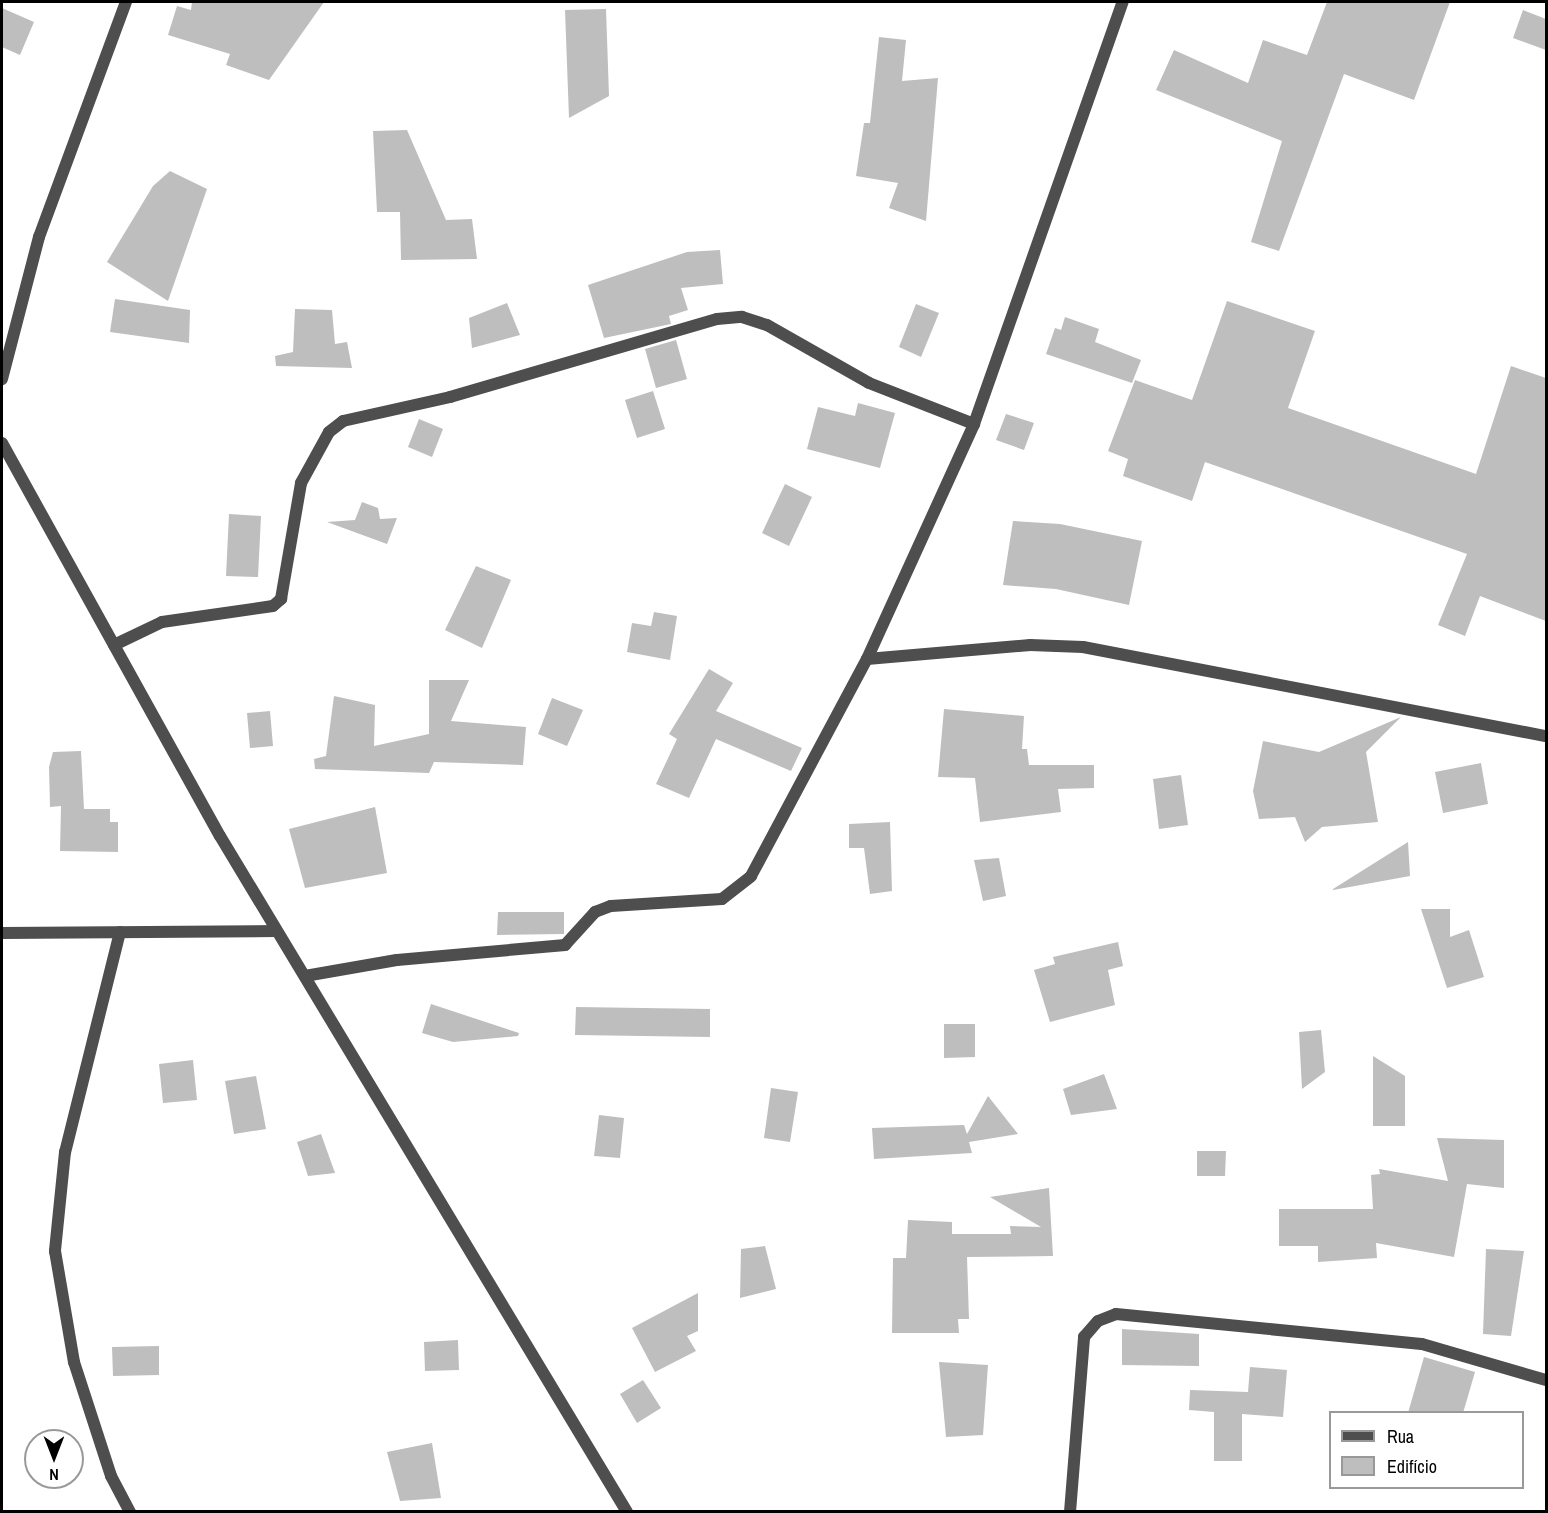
<!DOCTYPE html>
<meta charset="utf-8">
<style>
body{margin:0}
#map{position:relative;width:1548px;height:1513px;overflow:hidden;background:#fff;font-family:"Archivo Narrow",sans-serif}
div>[style]{position:absolute}
[style*='--x']{left:calc(var(--x)*1px);top:calc(var(--y)*1px);width:calc(var(--w)*1px);rotate:calc(var(--a)*1deg)}
.building>*{inset:0;background:#bebebe}
.service>*{height:12px;margin:-6px;padding:0 6px;transform-origin:6px;border-radius:6px;background:#4e4e4e}
.minor>*{height:12px;margin:-6px;padding:0 6px;transform-origin:6px;border-radius:6px;background:#4e4e4e}
span{translate:-50% -50%;white-space:nowrap;text-align:center;line-height:1.15;-webkit-text-stroke:5px #fff;paint-order:stroke}
.frame{position:absolute;inset:0;border:3px solid #000;pointer-events:none}
.legend{position:absolute;left:1329px;top:1411px;width:195px;height:78px;box-sizing:border-box;background:#fff;border:2px solid #999;margin:0;padding:8px 10px;list-style:none;font-size:18px;color:#000}
.legend li{display:flex;align-items:center;gap:12px;height:30px}
.legend b{width:30px;border:2px solid #999}
.north{position:absolute;left:24px;top:1429px;width:60px;height:60px;box-sizing:border-box;background:#fff;border:2px solid #999;border-radius:50%;rotate:180deg;font-size:16px;font-weight:700;line-height:24px;text-align:center;color:#000}
.north::after{content:'';display:block;margin:auto;width:21px;height:27px;background:#000;clip-path:polygon(50% 0,100% 100%,50% 72%,0 100%)}
</style>
<div id="map">
<div class="building">
<i style="clip-path:polygon(192px 2px,324px 2px,269px 80px,226px 65px,230px 54px,168px 35px,177px 6px,191px 10px)"></i>
<i style="clip-path:polygon(1327px 2px,1450px 2px,1414px 100px,1344px 74px,1279px 251px,1251px 242px,1282px 141px,1156px 90px,1174px 50px,1248px 83px,1263px 40px,1307px 55px)"></i>
<i style="clip-path:polygon(2px 8px,34px 22px,20px 55px,2px 47px)"></i>
<i style="clip-path:polygon(606px 9px,609px 96px,569px 118px,565px 10px)"></i>
<i style="clip-path:polygon(1523px 10px,1546px 19px,1546px 50px,1513px 38px)"></i>
<i style="clip-path:polygon(879px 37px,906px 40px,902px 81px,938px 78px,926px 221px,889px 208px,898px 183px,856px 176px,864px 123px,870px 123px)"></i>
<i style="clip-path:polygon(407px 130px,446px 220px,472px 219px,477px 259px,401px 260px,400px 212px,377px 212px,373px 131px)"></i>
<i style="clip-path:polygon(170px 171px,207px 189px,168px 301px,107px 262px,153px 186px)"></i>
<i style="clip-path:polygon(720px 250px,723px 284px,681px 288px,688px 310px,669px 316px,671px 324px,604px 338px,588px 285px,687px 252px)"></i>
<i style="clip-path:polygon(115px 299px,190px 310px,189px 343px,110px 332px)"></i>
<i style="clip-path:polygon(1227px 301px,1315px 331px,1288px 408px,1476px 474px,1511px 366px,1546px 378px,1546px 621px,1480px 596px,1465px 636px,1438px 625px,1467px 554px,1205px 462px,1192px 501px,1123px 476px,1128px 459px,1108px 451px,1135px 380px,1192px 400px)"></i>
<i style="clip-path:polygon(507px 303px,520px 335px,472px 348px,469px 318px)"></i>
<i style="clip-path:polygon(916px 304px,939px 313px,921px 357px,899px 347px)"></i>
<i style="clip-path:polygon(295px 309px,332px 310px,335px 344px,347px 342px,352px 368px,276px 366px,275px 356px,293px 352px)"></i>
<i style="clip-path:polygon(1065px 317px,1099px 329px,1095px 342px,1141px 360px,1132px 383px,1046px 354px,1055px 328px,1061px 330px)"></i>
<i style="clip-path:polygon(676px 340px,687px 379px,656px 388px,645px 349px)"></i>
<i style="clip-path:polygon(653px 391px,665px 429px,637px 438px,625px 400px)"></i>
<i style="clip-path:polygon(858px 403px,895px 413px,880px 468px,807px 449px,818px 407px,855px 416px)"></i>
<i style="clip-path:polygon(1006px 414px,1034px 423px,1024px 450px,996px 440px)"></i>
<i style="clip-path:polygon(419px 419px,443px 429px,432px 457px,408px 447px)"></i>
<i style="clip-path:polygon(785px 484px,812px 497px,789px 546px,762px 533px)"></i>
<i style="clip-path:polygon(362px 502px,378px 508px,380px 519px,397px 518px,387px 544px,327px 522px,355px 520px)"></i>
<i style="clip-path:polygon(229px 514px,261px 516px,258px 577px,226px 576px)"></i>
<i style="clip-path:polygon(1013px 521px,1060px 524px,1142px 541px,1129px 605px,1056px 589px,1003px 585px)"></i>
<i style="clip-path:polygon(476px 566px,511px 580px,482px 648px,445px 630px)"></i>
<i style="clip-path:polygon(654px 612px,677px 616px,670px 660px,627px 652px,632px 623px,651px 626px)"></i>
<i style="clip-path:polygon(709px 669px,733px 683px,716px 711px,802px 748px,791px 771px,716px 739px,689px 798px,656px 784px,677px 739px,669px 734px)"></i>
<i style="clip-path:polygon(429px 680px,469px 680px,451px 721px,526px 727px,523px 765px,434px 762px,429px 773px,315px 769px,314px 759px,326px 756px,334px 696px,375px 705px,374px 746px,429px 734px)"></i>
<i style="clip-path:polygon(552px 698px,583px 710px,567px 746px,538px 734px)"></i>
<i style="clip-path:polygon(944px 709px,1024px 716px,1022px 749px,1027px 749px,1029px 765px,1094px 765px,1094px 788px,1058px 789px,1061px 812px,980px 822px,975px 778px,938px 777px)"></i>
<i style="clip-path:polygon(270px 711px,273px 746px,250px 748px,247px 713px)"></i>
<i style="clip-path:polygon(1401px 717px,1366px 752px,1378px 822px,1322px 827px,1305px 842px,1295px 817px,1259px 819px,1253px 791px,1263px 741px,1319px 752px)"></i>
<i style="clip-path:polygon(81px 751px,84px 809px,110px 809px,110px 822px,118px 822px,118px 852px,60px 851px,61px 806px,50px 807px,49px 767px,53px 752px)"></i>
<i style="clip-path:polygon(1481px 763px,1488px 804px,1443px 813px,1435px 772px)"></i>
<i style="clip-path:polygon(1181px 775px,1188px 825px,1159px 829px,1153px 779px)"></i>
<i style="clip-path:polygon(375px 807px,387px 873px,305px 888px,289px 829px)"></i>
<i style="clip-path:polygon(890px 822px,892px 891px,870px 894px,864px 848px,849px 848px,849px 824px)"></i>
<i style="clip-path:polygon(1408px 842px,1410px 876px,1333px 890px,1333px 889px)"></i>
<i style="clip-path:polygon(999px 858px,1006px 896px,983px 901px,974px 860px)"></i>
<i style="clip-path:polygon(1421px 909px,1450px 909px,1450px 937px,1469px 930px,1484px 977px,1447px 988px)"></i>
<i style="clip-path:polygon(498px 912px,564px 912px,564px 934px,497px 935px)"></i>
<i style="clip-path:polygon(1118px 942px,1123px 966px,1108px 970px,1115px 1005px,1050px 1022px,1034px 970px,1055px 964px,1053px 957px)"></i>
<i style="clip-path:polygon(431px 1004px,519px 1033px,518px 1036px,453px 1042px,422px 1033px)"></i>
<i style="clip-path:polygon(576px 1007px,710px 1009px,710px 1037px,575px 1035px)"></i>
<i style="clip-path:polygon(944px 1024px,975px 1024px,975px 1057px,944px 1058px)"></i>
<i style="clip-path:polygon(1321px 1030px,1325px 1072px,1302px 1089px,1299px 1032px)"></i>
<i style="clip-path:polygon(1373px 1056px,1405px 1076px,1405px 1126px,1373px 1126px)"></i>
<i style="clip-path:polygon(193px 1060px,197px 1100px,163px 1103px,159px 1064px)"></i>
<i style="clip-path:polygon(1104px 1074px,1117px 1109px,1071px 1115px,1063px 1089px)"></i>
<i style="clip-path:polygon(256px 1076px,266px 1129px,234px 1134px,225px 1081px)"></i>
<i style="clip-path:polygon(771px 1088px,798px 1092px,790px 1142px,764px 1138px)"></i>
<i style="clip-path:polygon(988px 1096px,1018px 1134px,969px 1142px,972px 1153px,874px 1159px,872px 1128px,964px 1125px,967px 1134px)"></i>
<i style="clip-path:polygon(599px 1115px,624px 1118px,620px 1158px,594px 1156px)"></i>
<i style="clip-path:polygon(321px 1134px,335px 1173px,308px 1176px,297px 1142px)"></i>
<i style="clip-path:polygon(1437px 1138px,1504px 1140px,1504px 1188px,1467px 1184px,1454px 1257px,1376px 1243px,1377px 1258px,1318px 1262px,1318px 1246px,1279px 1246px,1279px 1209px,1373px 1209px,1371px 1175px,1380px 1174px,1379px 1169px,1448px 1181px)"></i>
<i style="clip-path:polygon(1197px 1151px,1226px 1151px,1225px 1176px,1197px 1176px)"></i>
<i style="clip-path:polygon(1049px 1188px,1053px 1256px,967px 1257px,969px 1319px,958px 1319px,959px 1333px,892px 1333px,893px 1258px,906px 1258px,908px 1220px,952px 1222px,952px 1234px,1011px 1234px,1010px 1226px,1041px 1227px,990px 1197px)"></i>
<i style="clip-path:polygon(765px 1246px,776px 1289px,740px 1298px,741px 1249px)"></i>
<i style="clip-path:polygon(1486px 1249px,1524px 1251px,1511px 1336px,1483px 1334px)"></i>
<i style="clip-path:polygon(698px 1293px,698px 1331px,687px 1336px,696px 1351px,655px 1372px,632px 1328px)"></i>
<i style="clip-path:polygon(1122px 1329px,1199px 1334px,1199px 1366px,1122px 1365px)"></i>
<i style="clip-path:polygon(458px 1340px,459px 1370px,425px 1371px,424px 1342px)"></i>
<i style="clip-path:polygon(159px 1346px,159px 1375px,113px 1376px,112px 1347px)"></i>
<i style="clip-path:polygon(1424px 1357px,1475px 1372px,1463px 1413px,1408px 1413px)"></i>
<i style="clip-path:polygon(939px 1362px,988px 1365px,983px 1435px,946px 1437px)"></i>
<i style="clip-path:polygon(1250px 1367px,1287px 1370px,1283px 1417px,1242px 1414px,1242px 1461px,1214px 1461px,1214px 1412px,1189px 1410px,1190px 1390px,1248px 1392px)"></i>
<i style="clip-path:polygon(643px 1380px,661px 1408px,637px 1423px,620px 1394px)"></i>
<i style="clip-path:polygon(432px 1443px,441px 1498px,400px 1501px,387px 1452px)"></i>
</div>
<div class="service">
<i style="--x:114;--y:645;--w:53;--a:-25.6"></i>
<i style="--x:162;--y:622;--w:112;--a:-8.2"></i>
<i style="--x:273;--y:606;--w:11;--a:-41"></i>
<i style="--x:281;--y:599;--w:118;--a:-80.2"></i>
<i style="--x:301;--y:483;--w:58;--a:-61.2"></i>
<i style="--x:329;--y:432;--w:18;--a:-38"></i>
<i style="--x:343;--y:421;--w:110;--a:-12.6"></i>
<i style="--x:450;--y:397;--w:278;--a:-16.3"></i>
<i style="--x:717;--y:319;--w:25;--a:-5"></i>
<i style="--x:742;--y:317;--w:26;--a:18"></i>
<i style="--x:767;--y:325;--w:117;--a:29.6"></i>
<i style="--x:869;--y:383;--w:113;--a:21.3"></i>
<i style="--x:867;--y:659;--w:164;--a:-4.9"></i>
<i style="--x:1030;--y:645;--w:53;--a:2.2"></i>
<i style="--x:1083;--y:647;--w:471;--a:10.9"></i>
<i style="--x:305;--y:976;--w:93;--a:-9.9"></i>
<i style="--x:397;--y:960;--w:169;--a:-5.1"></i>
<i style="--x:565;--y:945;--w:45;--a:-47.7"></i>
<i style="--x:595;--y:912;--w:17;--a:-21"></i>
<i style="--x:611;--y:906;--w:111;--a:-3.6"></i>
<i style="--x:722;--y:899;--w:37;--a:-38"></i>
<i style="--x:751;--y:876;--w:246;--a:-61.9"></i>
<i style="--x:867;--y:659;--w:258;--a:-65.5"></i>
<i style="--x:974;--y:424;--w:448;--a:-70.6"></i>
<i style="--x:1070;--y:1512;--w:176;--a:-85.4"></i>
<i style="--x:1084;--y:1337;--w:21;--a:-49"></i>
<i style="--x:1098;--y:1321;--w:19;--a:-21"></i>
<i style="--x:1116;--y:1314;--w:307;--a:5.6"></i>
<i style="--x:1422;--y:1344;--w:129;--a:16.2"></i>
</div>
<div class="minor">
<i style="--x:2;--y:379;--w:147;--a:-75.4"></i>
<i style="--x:39;--y:237;--w:251;--a:-69.7"></i>
<i style="--x:2;--y:443;--w:449;--a:61"></i>
<i style="--x:220;--y:836;--w:789;--a:58.95"></i>
<i style="--x:120;--y:932;--w:227;--a:104"></i>
<i style="--x:65;--y:1152;--w:100;--a:95.8"></i>
<i style="--x:55;--y:1251;--w:113;--a:80.3"></i>
<i style="--x:74;--y:1362;--w:120;--a:72"></i>
<i style="--x:111;--y:1476;--w:41;--a:62.2"></i>
<i style="--x:2;--y:933;--w:274;--a:-0.4"></i>
</div>
<div class="frame"></div>
<ul class="legend">
<li><b style="height:8px;background:#4e4e4e"></b>Rua</li>
<li><b style="height:16px;background:#bebebe"></b>Edifício</li>
</ul>
<div class="north">N</div>
</div>
